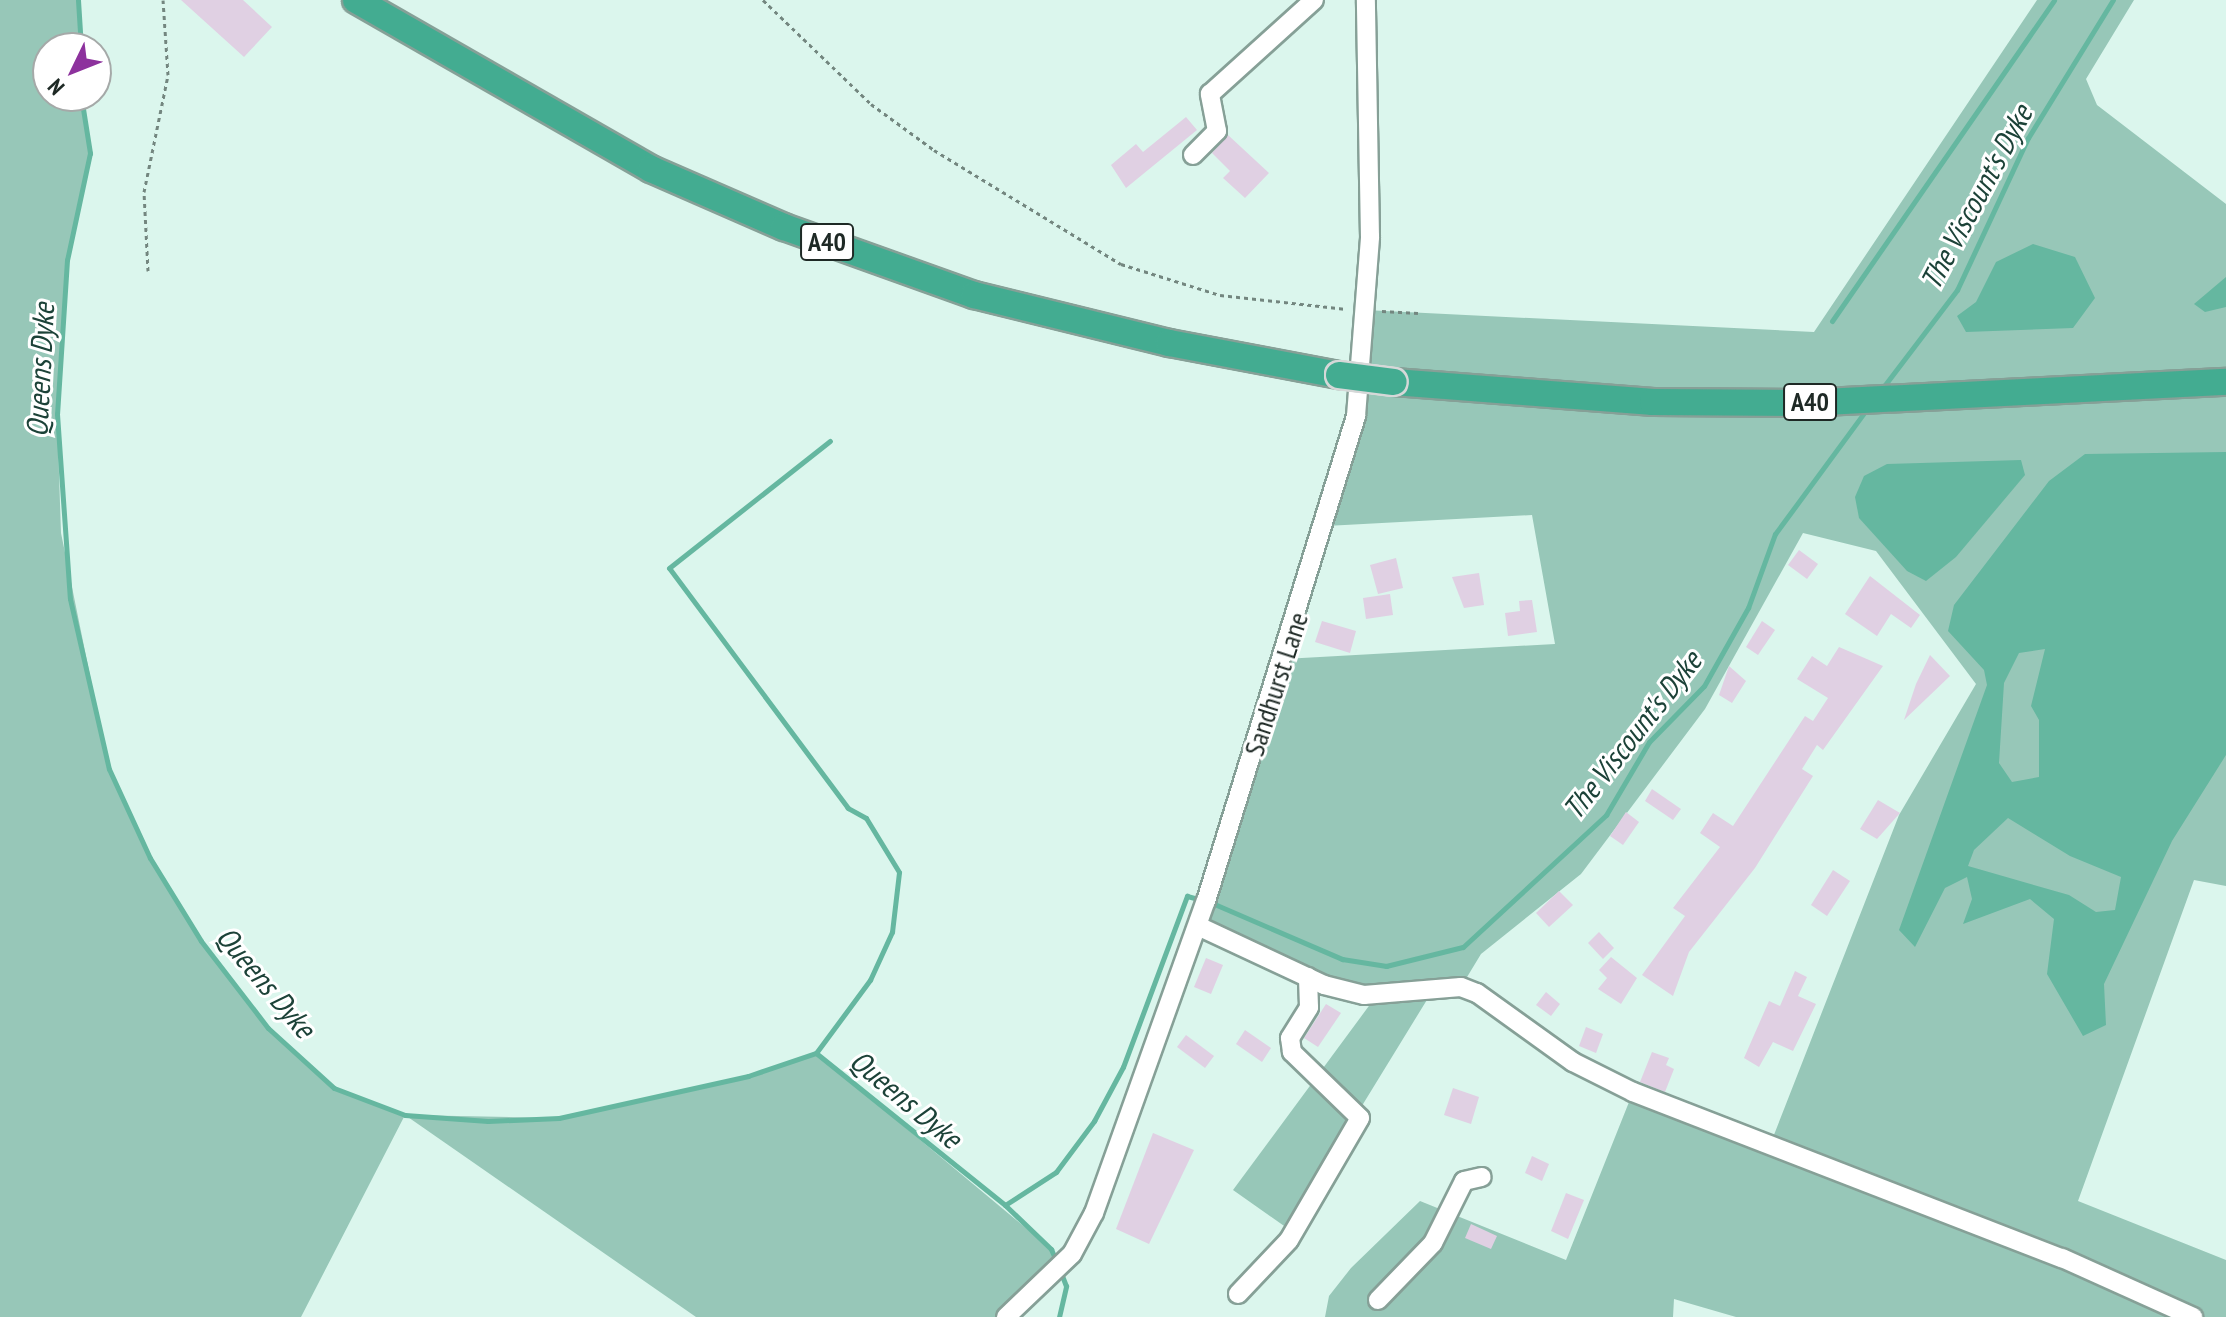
<!DOCTYPE html>
<style>
body{margin:0}
#map{position:relative;width:2226px;height:1317px;overflow:hidden;background:#dbf6ed;font-family:"PT Sans Narrow",sans-serif}
div>[style]{position:absolute}
[style*='--x']{left:calc(var(--x)*1px);top:calc(var(--y)*1px);width:calc(var(--w)*1px);rotate:calc(var(--a)*1deg)}
.green>*{inset:0;background:#97c7b8}
.water>*{inset:0;background:#65b7a0}
.stream>*{height:5px;margin:-2.5px;padding:0 2.5px;transform-origin:2.5px;border-radius:2.5px;background:#65b7a0}
.building>*{inset:0;background:#e0d0e3}
.path>*{height:3px;margin-top:-1.5px;transform-origin:0;background:repeating-linear-gradient(90deg,#73867f 0 4px,transparent 0 8px)}
.roads{filter:drop-shadow(2px 0 #86a097) drop-shadow(-2px 0 #86a097) drop-shadow(0 2px #86a097) drop-shadow(0 -2px #86a097)}
.minor>*{height:18px;margin:-9px;padding:0 9px;transform-origin:9px;border-radius:9px;background:#fff}
.highway>*{height:26px;margin:-13px;padding:0 13px;transform-origin:13px;border-radius:13px;background:#43ac91}
.bridges{filter:drop-shadow(2px 0 #d6d8d8) drop-shadow(-2px 0 #d6d8d8) drop-shadow(0 2px #d6d8d8) drop-shadow(0 -2px #d6d8d8)}
.highway-bridge>*{height:26px;margin:-13px;padding:0 13px;transform-origin:13px;border-radius:13px;background:#43ac91}
span{translate:-50% -50%;white-space:nowrap;text-align:center;line-height:1.15;-webkit-text-stroke:6px #fff;paint-order:stroke}
.shield-label span{padding:2px 6px;background:#fff;border:2px solid;border-radius:6px;-webkit-text-stroke-width:0}
.shield-label{font-size:26px;color:#1e2925;font-weight:700}
.street-label{font-size:28px;color:#1e2925}
.water-label{font-size:30px;color:#1c4238;font-style:italic}
.north{position:absolute;left:32px;top:32px;width:80px;height:80px;box-sizing:border-box;background:#fff;border:2px solid #a5a9a8;border-radius:50%;rotate:227deg;font-size:22px;font-weight:700;line-height:32px;text-align:center;color:#1e2925}
.north::after{content:'';display:block;margin:auto;width:28px;height:36px;background:#8d329d;clip-path:polygon(50% 0,100% 100%,50% 72%,0 100%)}
</style>
<div id="map">
<div class="green">
<i style="clip-path:polygon(0 0,78px 0,81px 48px,48px 48px,48px 96px,81px 96px,90px 153px,67px 260px,57px 414px,61px 533px,109px 769px,150px 858px,201px 941px,268px 1028px,335px 1088px,405px 1115px,559px 1118px,748px 1076px,816px 1053px,1051px 1249px,1059px 1267px,1006px 1317px,696px 1317px,405px 1115px,301px 1317px,0 1317px)"></i>
<i style="clip-path:polygon(2037px 0,2134px 0,2086px 79px,2097px 105px,2226px 204px,2226px 886px,2194px 880px,2078px 1201px,2226px 1260px,2226px 1317px,1736px 1317px,1674px 1299px,1673px 1317px,1325px 1317px,1329px 1296px,1351px 1268px,1420px 1201px,1566px 1260px,1633px 1092px,1770px 1145px,1899px 815px,1976px 684px,1876px 551px,1803px 533px,1705px 709px,1581px 874px,1481px 954px,1461px 987px,1433px 990px,1287px 1228px,1233px 1190px,1377px 995px,1364px 995px,1198px 926px,1284px 659px,1555px 644px,1532px 515px,1326px 526px,1356px 416px,1365px 310px,1814px 332px)"></i>
</div>
<div class="water">
<i style="clip-path:polygon(2033px 244px,2075px 257px,2095px 298px,2073px 328px,1966px 332px,1957px 316px,1976px 302px,1996px 262px)"></i>
<i style="clip-path:polygon(2226px 277px,2226px 307px,2205px 312px,2194px 304px)"></i>
<i style="clip-path:polygon(evenodd,2226px 452px,2226px 755px,2172px 841px,2104px 984px,2106px 1025px,2083px 1036px,2047px 974px,2054px 919px,2030px 899px,1963px 924px,1972px 899px,1967px 877px,1945px 888px,1915px 947px,1899px 930px,1987px 685px,1984px 670px,1948px 631px,1954px 605px,2049px 481px,2085px 454px,2226px 452px,2045px 649px,2031px 706px,2039px 720px,2039px 777px,2012px 782px,1999px 763px,2004px 683px,2019px 653px,2045px 649px,2226px 452px,2008px 818px,2070px 856px,2121px 877px,2115px 910px,2096px 912px,2069px 895px,1968px 866px,1974px 850px,2008px 818px)"></i>
<i style="clip-path:polygon(2021px 460px,2025px 475px,1956px 557px,1926px 581px,1907px 571px,1859px 518px,1855px 497px,1864px 476px,1887px 464px)"></i>
</div>
<div class="stream">
<i style="--x:78;--y:0;--w:48;--a:86.4"></i>
<i style="--x:81;--y:96;--w:58;--a:81"></i>
<i style="--x:90;--y:153;--w:109;--a:102.1"></i>
<i style="--x:67;--y:260;--w:154;--a:93.7"></i>
<i style="--x:57;--y:414;--w:185;--a:86"></i>
<i style="--x:70;--y:599;--w:174;--a:77.1"></i>
<i style="--x:109;--y:769;--w:98;--a:65.3"></i>
<i style="--x:150;--y:858;--w:97;--a:58.4"></i>
<i style="--x:201;--y:941;--w:110;--a:52.4"></i>
<i style="--x:268;--y:1028;--w:89;--a:42.3"></i>
<i style="--x:334;--y:1088;--w:76;--a:20.8"></i>
<i style="--x:405;--y:1115;--w:83;--a:4.1"></i>
<i style="--x:488;--y:1121;--w:71;--a:-2.4"></i>
<i style="--x:559;--y:1118;--w:194;--a:-12.5"></i>
<i style="--x:748;--y:1076;--w:72;--a:-18.7"></i>
<i style="--x:816;--y:1053;--w:243;--a:38.8"></i>
<i style="--x:1005;--y:1205;--w:64;--a:43.7"></i>
<i style="--x:1051;--y:1249;--w:15;--a:67"></i>
<i style="--x:1832;--y:321;--w:390;--a:-55.3"></i>
<i style="--x:1881;--y:390;--w:126;--a:-52.8"></i>
<i style="--x:1957;--y:290;--w:168;--a:-65"></i>
<i style="--x:2028;--y:138;--w:162;--a:-58.4"></i>
<i style="--x:1212;--y:903;--w:142;--a:23.3"></i>
<i style="--x:1342;--y:959;--w:45;--a:9"></i>
<i style="--x:1386;--y:966;--w:79;--a:-13.9"></i>
<i style="--x:1463;--y:947;--w:195;--a:-42.7"></i>
<i style="--x:1606;--y:815;--w:85;--a:-59.5"></i>
<i style="--x:1649;--y:742;--w:78;--a:-45.5"></i>
<i style="--x:1704;--y:686;--w:90;--a:-60.6"></i>
<i style="--x:1748;--y:608;--w:79;--a:-70"></i>
<i style="--x:1775;--y:534;--w:154;--a:-53.7"></i>
<i style="--x:816;--y:1053;--w:91;--a:-53.5"></i>
<i style="--x:870;--y:980;--w:53;--a:-65.4"></i>
<i style="--x:892;--y:932;--w:60;--a:-83.3"></i>
<i style="--x:899;--y:872;--w:63;--a:-121.4"></i>
<i style="--x:866;--y:818;--w:21;--a:-151"></i>
<i style="--x:848;--y:808;--w:299;--a:-126.7"></i>
<i style="--x:669;--y:568;--w:205;--a:-38.3"></i>
<i style="--x:1005;--y:1205;--w:61;--a:-32.9"></i>
<i style="--x:1056;--y:1172;--w:64;--a:-53.3"></i>
<i style="--x:1094;--y:1121;--w:61;--a:-61.8"></i>
<i style="--x:1123;--y:1067;--w:183;--a:-69.5"></i>
<i style="--x:1187;--y:896;--w:16;--a:15"></i>
<i style="--x:1059;--y:1317;--w:32;--a:-77"></i>
<i style="--x:1066;--y:1286;--w:14;--a:-111"></i>
</div>
<div class="building">
<i style="clip-path:polygon(181px 0,243px 0,272px 27px,244px 57px)"></i>
<i style="clip-path:polygon(1186px 117px,1197px 130px,1126px 188px,1111px 165px,1136px 144px,1143px 152px)"></i>
<i style="clip-path:polygon(1228px 135px,1269px 173px,1245px 198px,1223px 178px,1230px 171px,1212px 153px)"></i>
<i style="clip-path:polygon(1799px 550px,1818px 564px,1807px 579px,1788px 565px)"></i>
<i style="clip-path:polygon(1396px 558px,1403px 588px,1378px 594px,1370px 565px)"></i>
<i style="clip-path:polygon(1479px 573px,1484px 605px,1464px 608px,1452px 577px)"></i>
<i style="clip-path:polygon(1870px 576px,1920px 615px,1911px 628px,1891px 614px,1877px 636px,1845px 614px)"></i>
<i style="clip-path:polygon(1390px 594px,1393px 615px,1366px 619px,1363px 598px)"></i>
<i style="clip-path:polygon(1532px 600px,1537px 632px,1508px 636px,1505px 613px,1520px 611px,1519px 601px)"></i>
<i style="clip-path:polygon(1322px 621px,1356px 631px,1350px 653px,1315px 642px)"></i>
<i style="clip-path:polygon(1762px 621px,1775px 630px,1758px 655px,1746px 647px)"></i>
<i style="clip-path:polygon(1839px 647px,1883px 666px,1823px 750px,1817px 745px,1802px 769px,1813px 776px,1755px 868px,1689px 952px,1673px 996px,1642px 975px,1685px 916px,1673px 908px,1720px 847px,1700px 833px,1713px 813px,1733px 826px,1805px 716px,1813px 721px,1828px 698px,1797px 679px,1812px 656px,1827px 666px)"></i>
<i style="clip-path:polygon(1930px 655px,1950px 676px,1904px 720px,1916px 684px)"></i>
<i style="clip-path:polygon(1729px 666px,1746px 681px,1732px 703px,1719px 695px)"></i>
<i style="clip-path:polygon(1652px 789px,1681px 809px,1673px 820px,1645px 801px)"></i>
<i style="clip-path:polygon(1878px 800px,1900px 813px,1877px 839px,1860px 829px)"></i>
<i style="clip-path:polygon(1626px 812px,1639px 822px,1623px 845px,1610px 836px)"></i>
<i style="clip-path:polygon(1833px 870px,1850px 881px,1827px 916px,1811px 905px)"></i>
<i style="clip-path:polygon(1559px 891px,1573px 905px,1549px 927px,1536px 913px)"></i>
<i style="clip-path:polygon(1599px 932px,1614px 948px,1603px 959px,1588px 943px)"></i>
<i style="clip-path:polygon(1611px 957px,1637px 978px,1621px 1004px,1598px 989px,1607px 978px,1599px 970px)"></i>
<i style="clip-path:polygon(1206px 958px,1223px 965px,1211px 994px,1194px 987px)"></i>
<i style="clip-path:polygon(1795px 971px,1807px 977px,1798px 996px,1816px 1004px,1793px 1051px,1773px 1042px,1759px 1067px,1744px 1058px,1769px 1001px,1780px 1006px)"></i>
<i style="clip-path:polygon(1546px 992px,1560px 1004px,1551px 1016px,1536px 1005px)"></i>
<i style="clip-path:polygon(1326px 1004px,1341px 1013px,1318px 1047px,1304px 1038px)"></i>
<i style="clip-path:polygon(1586px 1027px,1603px 1034px,1596px 1053px,1579px 1046px)"></i>
<i style="clip-path:polygon(1245px 1030px,1271px 1048px,1262px 1062px,1236px 1044px)"></i>
<i style="clip-path:polygon(1186px 1035px,1214px 1056px,1205px 1068px,1177px 1047px)"></i>
<i style="clip-path:polygon(1652px 1052px,1669px 1058px,1666px 1065px,1674px 1069px,1665px 1092px,1640px 1082px)"></i>
<i style="clip-path:polygon(1453px 1088px,1479px 1097px,1471px 1124px,1444px 1115px)"></i>
<i style="clip-path:polygon(1153px 1133px,1194px 1150px,1149px 1244px,1116px 1229px)"></i>
<i style="clip-path:polygon(1532px 1156px,1549px 1164px,1542px 1181px,1525px 1173px)"></i>
<i style="clip-path:polygon(1566px 1193px,1584px 1200px,1568px 1239px,1551px 1231px)"></i>
<i style="clip-path:polygon(1471px 1224px,1497px 1236px,1491px 1249px,1465px 1238px)"></i>
</div>
<div class="path">
<i style="--x:763;--y:0;--w:150;--a:43.9"></i>
<i style="--x:871;--y:104;--w:78;--a:36.1"></i>
<i style="--x:934;--y:150;--w:219;--a:31.4"></i>
<i style="--x:1121;--y:264;--w:104;--a:17.4"></i>
<i style="--x:1220;--y:295;--w:127;--a:6.3"></i>
<i style="--x:148;--y:271;--w:79;--a:-92.9"></i>
<i style="--x:144;--y:192;--w:119;--a:-78.4"></i>
<i style="--x:168;--y:75;--w:75;--a:-93.8"></i>
<i style="--x:1382;--y:311;--w:36;--a:3"></i>
</div>
<div class="roads">
<div class="minor">
<i style="--x:1193;--y:155;--w:34;--a:-45"></i>
<i style="--x:1217;--y:131;--w:38;--a:-101"></i>
<i style="--x:1210;--y:94;--w:140;--a:-42.1"></i>
<i style="--x:1198;--y:926;--w:139;--a:25.1"></i>
<i style="--x:1324;--y:985;--w:41;--a:14"></i>
<i style="--x:1364;--y:995;--w:97;--a:-4.7"></i>
<i style="--x:1461;--y:987;--w:17;--a:21"></i>
<i style="--x:1477;--y:993;--w:118;--a:35.7"></i>
<i style="--x:1573;--y:1062;--w:67;--a:26.6"></i>
<i style="--x:1633;--y:1092;--w:460;--a:21.2"></i>
<i style="--x:2062;--y:1258;--w:144;--a:24.2"></i>
<i style="--x:1238;--y:1294;--w:74;--a:-46.6"></i>
<i style="--x:1289;--y:1240;--w:141;--a:-59.8"></i>
<i style="--x:1360;--y:1118;--w:95;--a:-135.9"></i>
<i style="--x:1292;--y:1052;--w:14;--a:-98"></i>
<i style="--x:1290;--y:1038;--w:36;--a:-58"></i>
<i style="--x:1309;--y:1007;--w:30;--a:-92"></i>
<i style="--x:1378;--y:1300;--w:79;--a:-46"></i>
<i style="--x:1433;--y:1243;--w:69;--a:-63.4"></i>
<i style="--x:1464;--y:1181;--w:18;--a:-13"></i>
<i style="--x:1006;--y:1317;--w:91;--a:-43.7"></i>
<i style="--x:1072;--y:1254;--w:47;--a:-61.8"></i>
<i style="--x:1094;--y:1213;--w:331;--a:-70.3"></i>
<i style="--x:1206;--y:901;--w:508;--a:-72.81"></i>
<i style="--x:1356;--y:416;--w:180;--a:-85.5"></i>
<i style="--x:1370;--y:237;--w:237;--a:-91"></i>
</div>
<div class="highway">
<i style="--x:356;--y:0;--w:340;--a:29.8"></i>
<i style="--x:651;--y:169;--w:145;--a:23.6"></i>
<i style="--x:784;--y:227;--w:202;--a:19.7"></i>
<i style="--x:974;--y:295;--w:201;--a:13.8"></i>
<i style="--x:1169;--y:343;--w:173;--a:10.7"></i>
<i style="--x:1394;--y:382;--w:260;--a:4.4"></i>
<i style="--x:1653;--y:402;--w:152;--a:0.4"></i>
<i style="--x:1805;--y:403;--w:422;--a:-2.9"></i>
</div>
</div>
<div class="bridges">
<div class="highway-bridge">
<i style="--x:1339;--y:375;--w:55;--a:7.3"></i>
</div>
</div>
<div class="shield-label">
<span style="left:827px;top:242px">A40</span>
<span style="left:1810px;top:402px">A40</span>
</div>
<div class="street-label">
<span style="left:1276px;top:684px;rotate:-72deg">Sandhurst Lane</span>
</div>
<div class="water-label">
<span style="left:1976px;top:197px;rotate:-62deg">The Viscount's Dyke</span>
<span style="left:40px;top:370px;rotate:-87deg">Queens Dyke</span>
<span style="left:1632px;top:735px;rotate:-52deg">The Viscount's Dyke</span>
<span style="left:266px;top:982px;rotate:50deg">Queens Dyke</span>
<span style="left:906px;top:1099px;rotate:40deg">Queens Dyke</span>
</div>
<div class="north">N</div>
</div>
